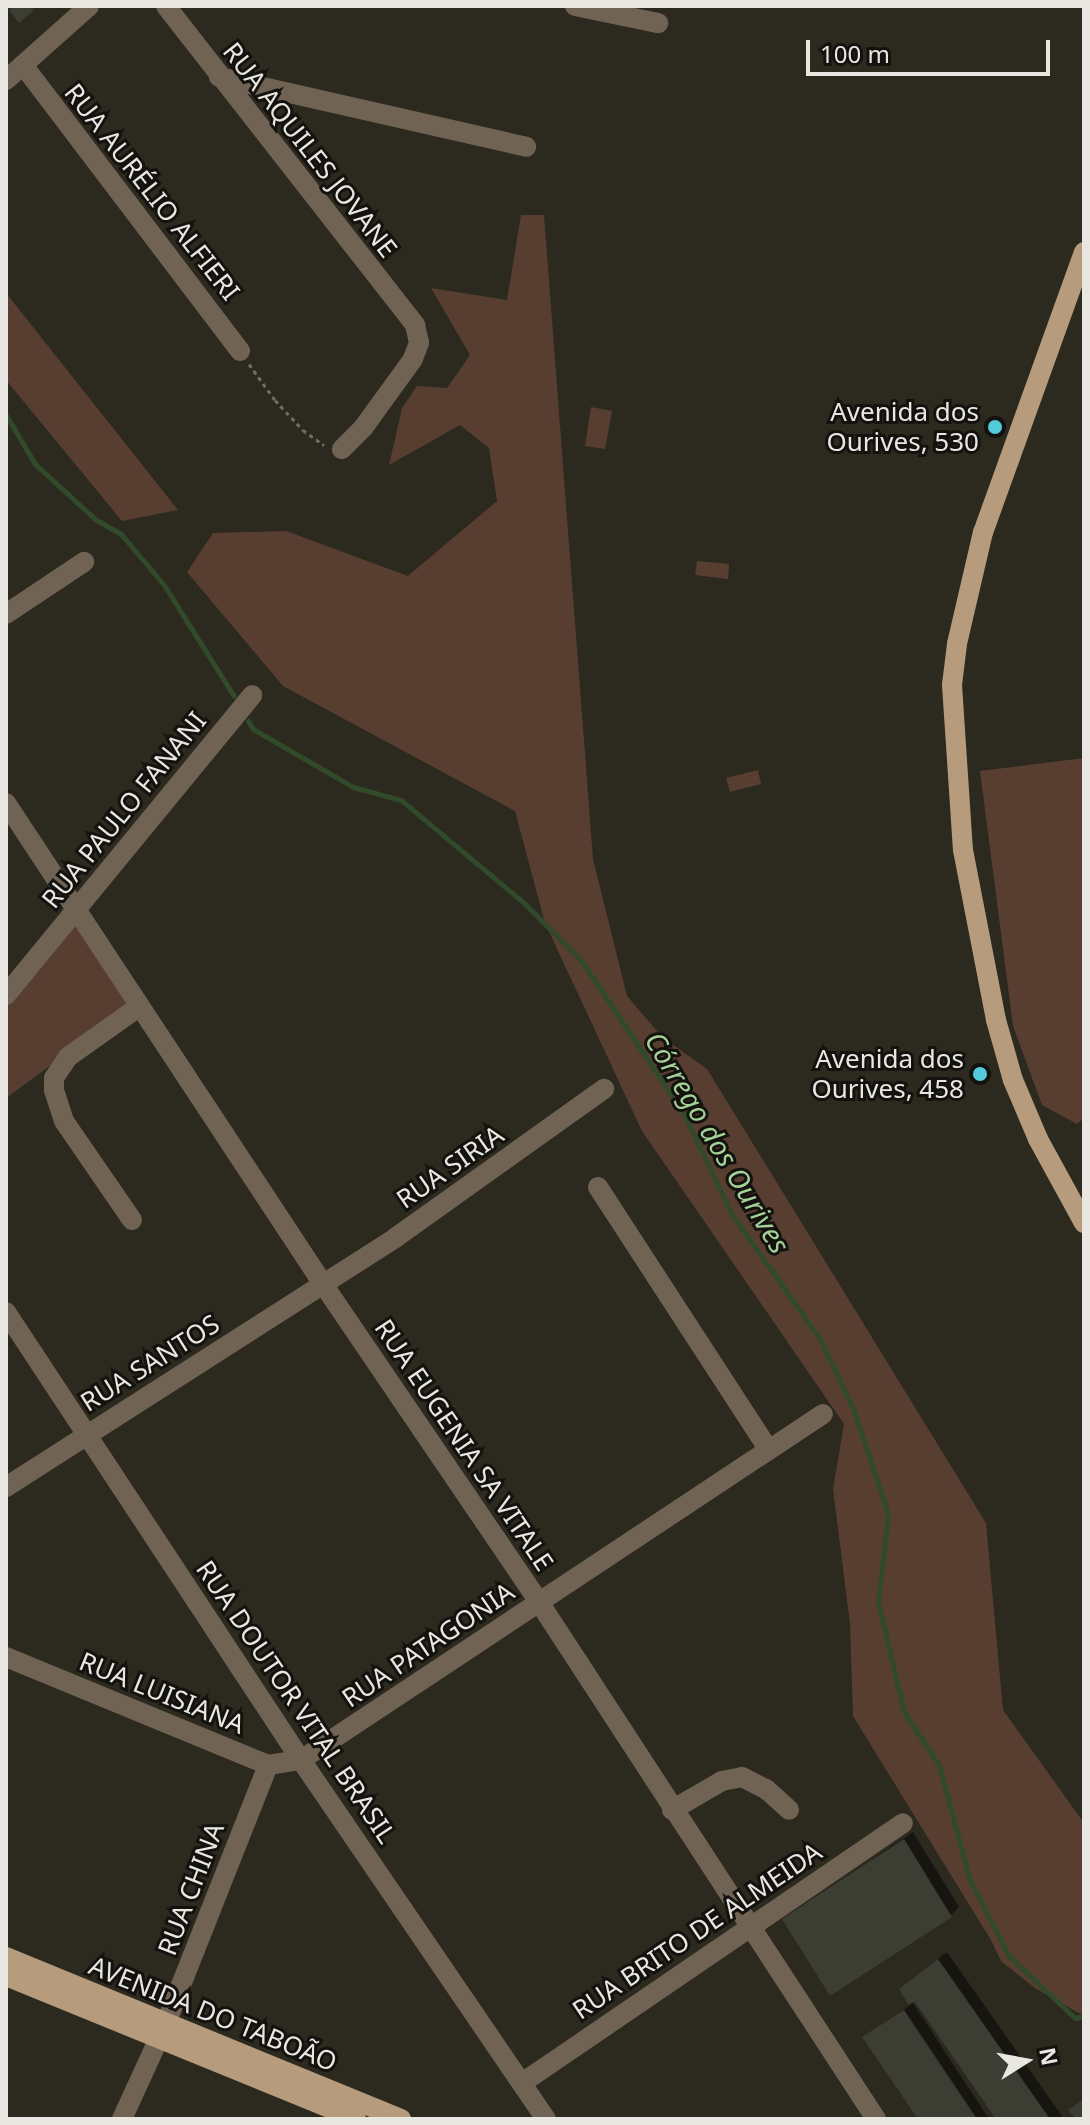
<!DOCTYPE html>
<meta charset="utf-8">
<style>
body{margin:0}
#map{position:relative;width:1090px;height:2125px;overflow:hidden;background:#2c291f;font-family:"Noto Sans",sans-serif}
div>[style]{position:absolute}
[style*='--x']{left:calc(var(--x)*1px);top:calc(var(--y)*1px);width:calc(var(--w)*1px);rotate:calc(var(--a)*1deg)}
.green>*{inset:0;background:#583e31}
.shadow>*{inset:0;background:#0007}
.stream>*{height:5px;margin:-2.5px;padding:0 2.5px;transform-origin:2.5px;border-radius:2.5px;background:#314b2a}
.building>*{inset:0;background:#3c3e33}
.path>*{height:3px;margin-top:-1.5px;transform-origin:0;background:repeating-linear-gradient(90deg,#6f6c64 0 4px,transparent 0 8px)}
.minor>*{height:20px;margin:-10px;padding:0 10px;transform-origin:10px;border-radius:10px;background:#706354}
.major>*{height:20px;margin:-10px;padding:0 10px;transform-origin:10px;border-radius:10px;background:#b69c7d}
.dots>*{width:22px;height:22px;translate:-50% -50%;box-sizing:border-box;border:4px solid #13120e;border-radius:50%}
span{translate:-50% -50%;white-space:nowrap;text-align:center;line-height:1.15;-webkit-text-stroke:6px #13120e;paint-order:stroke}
.street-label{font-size:26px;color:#e9e7e1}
.poi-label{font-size:26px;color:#e9e7e1}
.right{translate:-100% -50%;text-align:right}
.water-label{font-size:28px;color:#a4d198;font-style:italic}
.frame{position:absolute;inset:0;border:8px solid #e9e7e1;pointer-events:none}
.north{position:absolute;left:986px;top:2021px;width:80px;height:80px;-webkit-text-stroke:6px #13120e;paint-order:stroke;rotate:79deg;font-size:22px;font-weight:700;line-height:32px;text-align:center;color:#e9e7e1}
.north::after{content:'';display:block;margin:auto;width:28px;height:36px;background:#e9e7e1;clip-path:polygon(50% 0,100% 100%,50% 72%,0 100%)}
.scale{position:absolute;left:806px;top:40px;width:244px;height:36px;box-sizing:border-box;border:4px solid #e9e7e1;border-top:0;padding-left:10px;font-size:24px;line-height:28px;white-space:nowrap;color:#e9e7e1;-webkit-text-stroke:6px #13120e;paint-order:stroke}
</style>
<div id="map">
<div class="green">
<i style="clip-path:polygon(521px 215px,544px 215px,593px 859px,627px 996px,662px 1037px,707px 1069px,986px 1523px,1003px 1710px,1084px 1823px,1084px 2016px,1035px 1988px,1001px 1961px,991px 1940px,853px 1716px,850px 1624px,833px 1489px,844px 1424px,642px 1131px,545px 923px,515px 811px,283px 686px,187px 572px,213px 533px,286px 531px,408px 576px,497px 501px,489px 448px,460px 425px,389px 465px,402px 408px,417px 386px,447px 388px,470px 355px,431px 288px,507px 300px)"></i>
<i style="clip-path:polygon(6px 293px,178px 510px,122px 521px,6px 380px)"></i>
<i style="clip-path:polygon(591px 407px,612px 411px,605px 449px,585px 446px)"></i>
<i style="clip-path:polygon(697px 561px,729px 564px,728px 579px,695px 575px)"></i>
<i style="clip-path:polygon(1084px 758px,1084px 1118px,1077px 1124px,1042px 1105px,1013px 1026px,980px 771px)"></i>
<i style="clip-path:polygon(758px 770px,761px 784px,730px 792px,726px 778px)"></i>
<i style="clip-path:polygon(75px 919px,133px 1005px,6px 1098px,6px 1003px)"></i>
</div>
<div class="shadow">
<i style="clip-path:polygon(913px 1832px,959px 1907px,950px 1916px,785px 1919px)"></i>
<i style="clip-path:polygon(947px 1952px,1064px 2119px,998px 2119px,910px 1981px)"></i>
<i style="clip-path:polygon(913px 2003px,989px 2119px,921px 2119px,865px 2038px)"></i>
</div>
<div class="stream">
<i style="--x:6;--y:415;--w:57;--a:59.4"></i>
<i style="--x:35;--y:464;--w:81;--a:42.5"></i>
<i style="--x:95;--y:519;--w:30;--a:30"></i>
<i style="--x:121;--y:534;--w:67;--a:49.9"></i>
<i style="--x:164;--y:585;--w:131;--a:57.8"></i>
<i style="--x:248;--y:721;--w:9;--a:58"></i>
<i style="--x:253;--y:729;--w:116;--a:30.1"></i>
<i style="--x:353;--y:787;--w:50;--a:15.2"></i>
<i style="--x:401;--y:800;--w:160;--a:39.9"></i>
<i style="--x:524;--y:903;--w:79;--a:45"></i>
<i style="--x:580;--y:959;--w:187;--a:56.1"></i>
<i style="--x:684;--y:1114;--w:110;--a:64.6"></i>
<i style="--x:731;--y:1213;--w:154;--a:54.8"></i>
<i style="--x:820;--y:1339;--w:80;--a:64.7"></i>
<i style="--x:854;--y:1411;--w:108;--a:71.7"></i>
<i style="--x:888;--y:1514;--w:89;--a:96.5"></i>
<i style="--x:878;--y:1602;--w:113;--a:76.7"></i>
<i style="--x:904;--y:1712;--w:64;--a:56.6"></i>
<i style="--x:939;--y:1765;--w:117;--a:75.1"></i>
<i style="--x:969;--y:1878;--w:88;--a:62.9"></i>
<i style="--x:1009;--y:1956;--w:91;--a:43.2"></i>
<i style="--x:1075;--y:2018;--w:9;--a:-13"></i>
</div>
<div class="building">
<i style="clip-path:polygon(14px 6px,30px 6px,34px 10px,19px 23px,9px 10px)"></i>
<i style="clip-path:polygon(904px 1839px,952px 1917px,830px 1996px,782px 1919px)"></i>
<i style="clip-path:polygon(938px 1959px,1050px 2119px,996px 2119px,915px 2002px,908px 2004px,899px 1989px)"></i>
<i style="clip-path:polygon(904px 2010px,977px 2119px,918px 2119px,862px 2037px)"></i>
<i style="clip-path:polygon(1084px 2099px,1084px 2119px,1076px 2119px,1068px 2110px)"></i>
</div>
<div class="path">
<i style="--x:249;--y:364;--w:44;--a:54.2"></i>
<i style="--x:275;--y:400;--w:41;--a:47"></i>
<i style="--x:303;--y:430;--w:26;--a:36"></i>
</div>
<div class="minor">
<i style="--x:166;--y:6;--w:405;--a:52"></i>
<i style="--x:415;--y:325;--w:18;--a:77"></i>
<i style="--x:419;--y:343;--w:17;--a:111"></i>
<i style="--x:413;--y:359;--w:85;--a:125.9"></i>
<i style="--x:363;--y:428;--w:30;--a:135"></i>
<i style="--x:575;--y:6;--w:85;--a:11.6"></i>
<i style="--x:23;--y:65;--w:359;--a:52.8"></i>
<i style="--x:219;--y:77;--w:315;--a:12.8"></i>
<i style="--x:6;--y:80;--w:111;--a:-41.7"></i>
<i style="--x:6;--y:614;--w:94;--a:-33.7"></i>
<i style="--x:6;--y:803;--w:576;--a:56.61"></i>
<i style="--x:323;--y:1284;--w:384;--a:55.8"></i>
<i style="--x:539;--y:1602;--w:617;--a:56.9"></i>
<i style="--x:6;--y:995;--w:388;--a:-50.6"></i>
<i style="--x:598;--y:1187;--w:312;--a:57"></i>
<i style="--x:132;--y:1220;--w:120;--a:-124.5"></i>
<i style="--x:64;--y:1121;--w:33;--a:-108"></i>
<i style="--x:54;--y:1090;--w:12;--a:-90"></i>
<i style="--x:54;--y:1078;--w:25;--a:-56"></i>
<i style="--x:68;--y:1057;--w:88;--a:-35.3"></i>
<i style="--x:6;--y:1312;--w:536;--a:56.64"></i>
<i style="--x:301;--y:1760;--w:435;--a:55.7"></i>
<i style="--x:6;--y:1487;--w:462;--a:-32.6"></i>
<i style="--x:395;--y:1238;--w:257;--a:-35.5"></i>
<i style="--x:6;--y:1657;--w:283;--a:22.4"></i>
<i style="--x:268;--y:1765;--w:33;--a:-9"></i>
<i style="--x:301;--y:1760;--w:626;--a:-33.54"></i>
<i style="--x:672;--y:1810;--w:58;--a:-30.1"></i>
<i style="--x:722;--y:1781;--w:20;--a:-11"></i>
<i style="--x:742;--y:1777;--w:27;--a:27"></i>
<i style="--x:766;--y:1789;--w:31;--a:42"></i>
<i style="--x:522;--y:2083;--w:461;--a:-34.3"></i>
<i style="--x:122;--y:2119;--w:106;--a:-65.4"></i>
<i style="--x:166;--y:2023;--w:277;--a:-68.4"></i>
</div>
<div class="major">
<i style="--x:1084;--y:252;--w:298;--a:109.8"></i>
<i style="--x:983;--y:532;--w:115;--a:103.1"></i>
<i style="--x:957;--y:644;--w:41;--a:97"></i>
<i style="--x:952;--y:685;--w:165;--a:86.2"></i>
<i style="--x:963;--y:850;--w:173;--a:79"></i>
<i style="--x:996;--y:1020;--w:62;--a:74.2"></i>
<i style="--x:1013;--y:1080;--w:64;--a:67"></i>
<i style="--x:1038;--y:1139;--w:96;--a:61.3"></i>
<i style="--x:6;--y:1957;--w:427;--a:22.3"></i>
<i style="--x:6;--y:1976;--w:378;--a:22.2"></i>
</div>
<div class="dots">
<i style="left:995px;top:427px;background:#53cbdb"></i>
<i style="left:980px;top:1074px;background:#53cbdb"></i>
</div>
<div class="street-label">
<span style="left:310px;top:150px;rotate:52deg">RUA AQUILES JOVANE</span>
<span style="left:152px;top:192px;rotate:52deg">RUA AURÉLIO ALFIERI</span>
<span style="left:124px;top:810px;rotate:-51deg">RUA PAULO FANANI</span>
<span style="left:450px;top:1167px;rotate:-35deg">RUA SIRIA</span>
<span style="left:150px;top:1363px;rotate:-32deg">RUA SANTOS</span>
<span style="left:464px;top:1445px;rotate:56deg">RUA EUGENIA SA VITALE</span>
<span style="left:428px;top:1645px;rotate:-34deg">RUA PATAGONIA</span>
<span style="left:162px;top:1693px;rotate:22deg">RUA LUISIANA</span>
<span style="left:296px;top:1702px;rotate:56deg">RUA DOUTOR VITAL BRASIL</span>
<span style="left:191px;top:1889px;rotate:-69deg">RUA CHINA</span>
<span style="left:697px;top:1931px;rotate:-34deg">RUA BRITO DE ALMEIDA</span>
<span style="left:213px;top:2014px;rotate:22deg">AVENIDA DO TABOÃO</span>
</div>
<div class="poi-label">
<span class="right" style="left:979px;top:427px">Avenida dos<br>Ourives, 530</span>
<span class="right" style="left:964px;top:1074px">Avenida dos<br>Ourives, 458</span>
</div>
<div class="water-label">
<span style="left:718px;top:1142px;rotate:59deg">Córrego dos Ourives</span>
</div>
<div class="frame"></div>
<div class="north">N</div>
<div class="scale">100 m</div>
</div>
